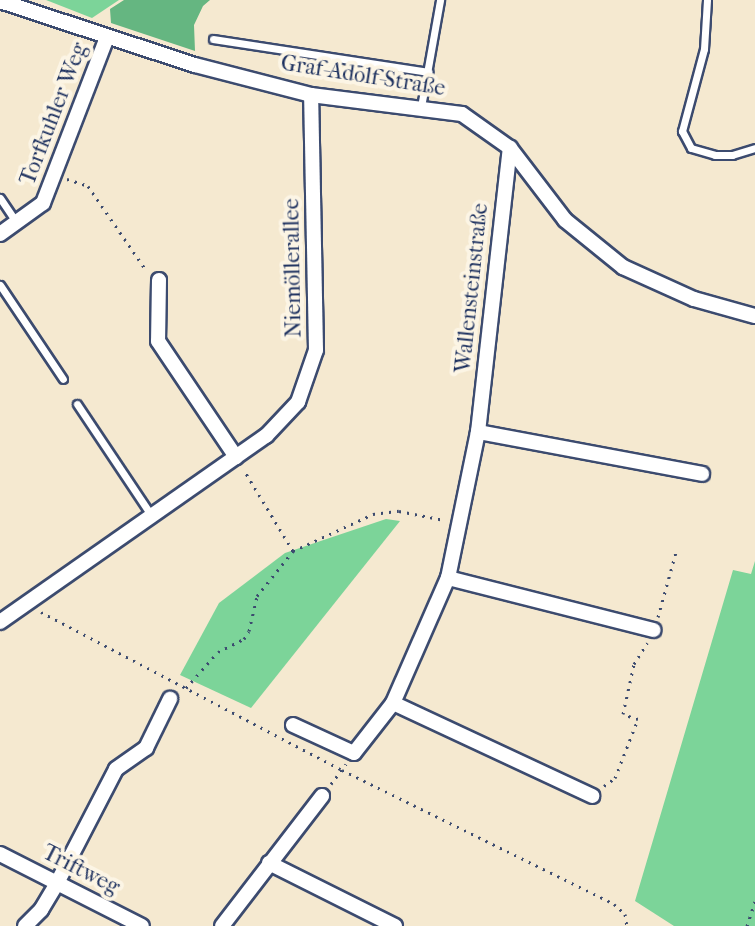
<!DOCTYPE html>
<meta charset="utf-8">
<style>
body{margin:0}
#map{position:relative;width:755px;height:926px;overflow:hidden;background:#f5e9d0;font-family:"IM FELL French Canon",serif}
div>[style]{position:absolute}
[style*='--x']{left:calc(var(--x)*1px);top:calc(var(--y)*1px);width:calc(var(--w)*1px);rotate:calc(var(--a)*1deg)}
.green>*{inset:0;background:#7cd499}
.forest>*{inset:0;background:#65b681}
.path>*{height:3px;margin-top:-1.5px;transform-origin:0;background:repeating-linear-gradient(90deg,#3c4b6f 0 2px,transparent 0 8px)}
.roads{filter:drop-shadow(2px 0 #3c4b6f) drop-shadow(-2px 0 #3c4b6f) drop-shadow(0 2px #3c4b6f) drop-shadow(0 -2px #3c4b6f)}
.service>*{height:7px;margin:-3.5px;padding:0 3.5px;transform-origin:3.5px;border-radius:3.5px;background:#fff}
.minor>*{height:14px;margin:-7px;padding:0 7px;transform-origin:7px;border-radius:7px;background:#fff}
span{translate:-50% -50%;white-space:nowrap;text-align:center;line-height:1.15;-webkit-text-stroke:8px #fcf5e5;paint-order:stroke}
.street-label{font-size:22px;color:#1b2f5e}
</style>
<div id="map">
<div class="green">
<i style="clip-path:polygon(46px 0,119px 0,92px 18px)"></i>
<i style="clip-path:polygon(386px 519px,400px 521px,251px 708px,180px 675px,219px 603px,285px 553px)"></i>
<i style="clip-path:polygon(755px 561px,755px 926px,674px 926px,635px 901px,733px 570px,751px 574px)"></i>
</div>
<div class="forest">
<i style="clip-path:polygon(124px 0,210px 0,203px 6px,194px 25px,195px 51px,111px 23px,110px 9px)"></i>
</div>
<div class="path">
<i style="--x:67;--y:179;--w:22;--a:18"></i>
<i style="--x:88;--y:186;--w:102;--a:55.4"></i>
<i style="--x:293;--y:551;--w:88;--a:-24.8"></i>
<i style="--x:373;--y:514;--w:26;--a:-7"></i>
<i style="--x:399;--y:511;--w:46;--a:11.3"></i>
<i style="--x:41;--y:612;--w:340;--a:27.7"></i>
<i style="--x:342;--y:770;--w:303;--a:26.2"></i>
<i style="--x:614;--y:904;--w:15;--a:42"></i>
<i style="--x:625;--y:914;--w:12;--a:81"></i>
<i style="--x:658;--y:617;--w:67;--a:-74.5"></i>
<i style="--x:186;--y:688;--w:48;--a:-48.4"></i>
<i style="--x:218;--y:652;--w:29;--a:-27"></i>
<i style="--x:244;--y:639;--w:9;--a:-58"></i>
<i style="--x:249;--y:631;--w:36;--a:-77"></i>
<i style="--x:257;--y:596;--w:58;--a:-51.3"></i>
<i style="--x:293;--y:551;--w:95;--a:-121.2"></i>
<i style="--x:331;--y:784;--w:25;--a:-53"></i>
<i style="--x:604;--y:786;--w:14;--a:-36"></i>
<i style="--x:615;--y:778;--w:63;--a:-68.7"></i>
<i style="--x:638;--y:719;--w:16;--a:-162"></i>
<i style="--x:623;--y:714;--w:51;--a:-77.6"></i>
<i style="--x:634;--y:664;--w:25;--a:-58"></i>
<i style="--x:747;--y:926;--w:26;--a:-72"></i>
</div>
<div class="roads">
<div class="service">
<i style="--x:707;--y:0;--w:49;--a:93.5"></i>
<i style="--x:704;--y:49;--w:85;--a:105"></i>
<i style="--x:682;--y:131;--w:19;--a:62"></i>
<i style="--x:691;--y:148;--w:25;--a:16"></i>
<i style="--x:715;--y:155;--w:17;--a:0"></i>
<i style="--x:732;--y:155;--w:24;--a:-17"></i>
<i style="--x:213;--y:39;--w:218;--a:8.7"></i>
<i style="--x:421;--y:107;--w:109;--a:-79.9"></i>
<i style="--x:0;--y:198;--w:29;--a:56"></i>
<i style="--x:0;--y:285;--w:113;--a:56.2"></i>
<i style="--x:77;--y:404;--w:133;--a:56.3"></i>
</div>
<div class="minor">
<i style="--x:0;--y:1;--w:205;--a:18.2"></i>
<i style="--x:195;--y:65;--w:120;--a:14.5"></i>
<i style="--x:311;--y:95;--w:152;--a:7.2"></i>
<i style="--x:462;--y:114;--w:59;--a:35.3"></i>
<i style="--x:510;--y:148;--w:91;--a:52.6"></i>
<i style="--x:565;--y:220;--w:75;--a:39"></i>
<i style="--x:623;--y:267;--w:78;--a:24.3"></i>
<i style="--x:694;--y:299;--w:63;--a:15.6"></i>
<i style="--x:0;--y:234;--w:53;--a:-35.8"></i>
<i style="--x:43;--y:203;--w:178;--a:-68.9"></i>
<i style="--x:159;--y:280;--w:61;--a:90.9"></i>
<i style="--x:158;--y:341;--w:140;--a:56.1"></i>
<i style="--x:478;--y:432;--w:228;--a:10.6"></i>
<i style="--x:448;--y:578;--w:212;--a:14.2"></i>
<i style="--x:0;--y:622;--w:325;--a:-35"></i>
<i style="--x:266;--y:436;--w:47;--a:-46.7"></i>
<i style="--x:298;--y:402;--w:55;--a:-70.9"></i>
<i style="--x:316;--y:350;--w:255;--a:-91.1"></i>
<i style="--x:393;--y:703;--w:220;--a:25"></i>
<i style="--x:293;--y:725;--w:67;--a:24.7"></i>
<i style="--x:354;--y:753;--w:63;--a:-52"></i>
<i style="--x:393;--y:703;--w:137;--a:-66.3"></i>
<i style="--x:448;--y:578;--w:149;--a:-78.4"></i>
<i style="--x:478;--y:432;--w:286;--a:-83.6"></i>
<i style="--x:0;--y:854;--w:159;--a:26.9"></i>
<i style="--x:269;--y:863;--w:141;--a:26.6"></i>
<i style="--x:25;--y:926;--w:23;--a:-45"></i>
<i style="--x:41;--y:910;--w:31;--a:-59"></i>
<i style="--x:57;--y:883;--w:128;--a:-62.6"></i>
<i style="--x:116;--y:769;--w:37;--a:-35"></i>
<i style="--x:146;--y:748;--w:55;--a:-63.9"></i>
<i style="--x:222;--y:926;--w:164;--a:-52.4"></i>
</div>
</div>
<div class="street-label">
<span style="left:363px;top:76px;rotate:9deg">Graf-Adolf-Straße</span>
<span style="left:54px;top:114px;rotate:-69deg">Torfkuhler Weg</span>
<span style="left:293px;top:268px;rotate:-91deg">Niemöllerallee</span>
<span style="left:472px;top:288px;rotate:-84deg">Wallensteinstraße</span>
<span style="left:81px;top:870px;rotate:27deg">Triftweg</span>
</div>
</div>
